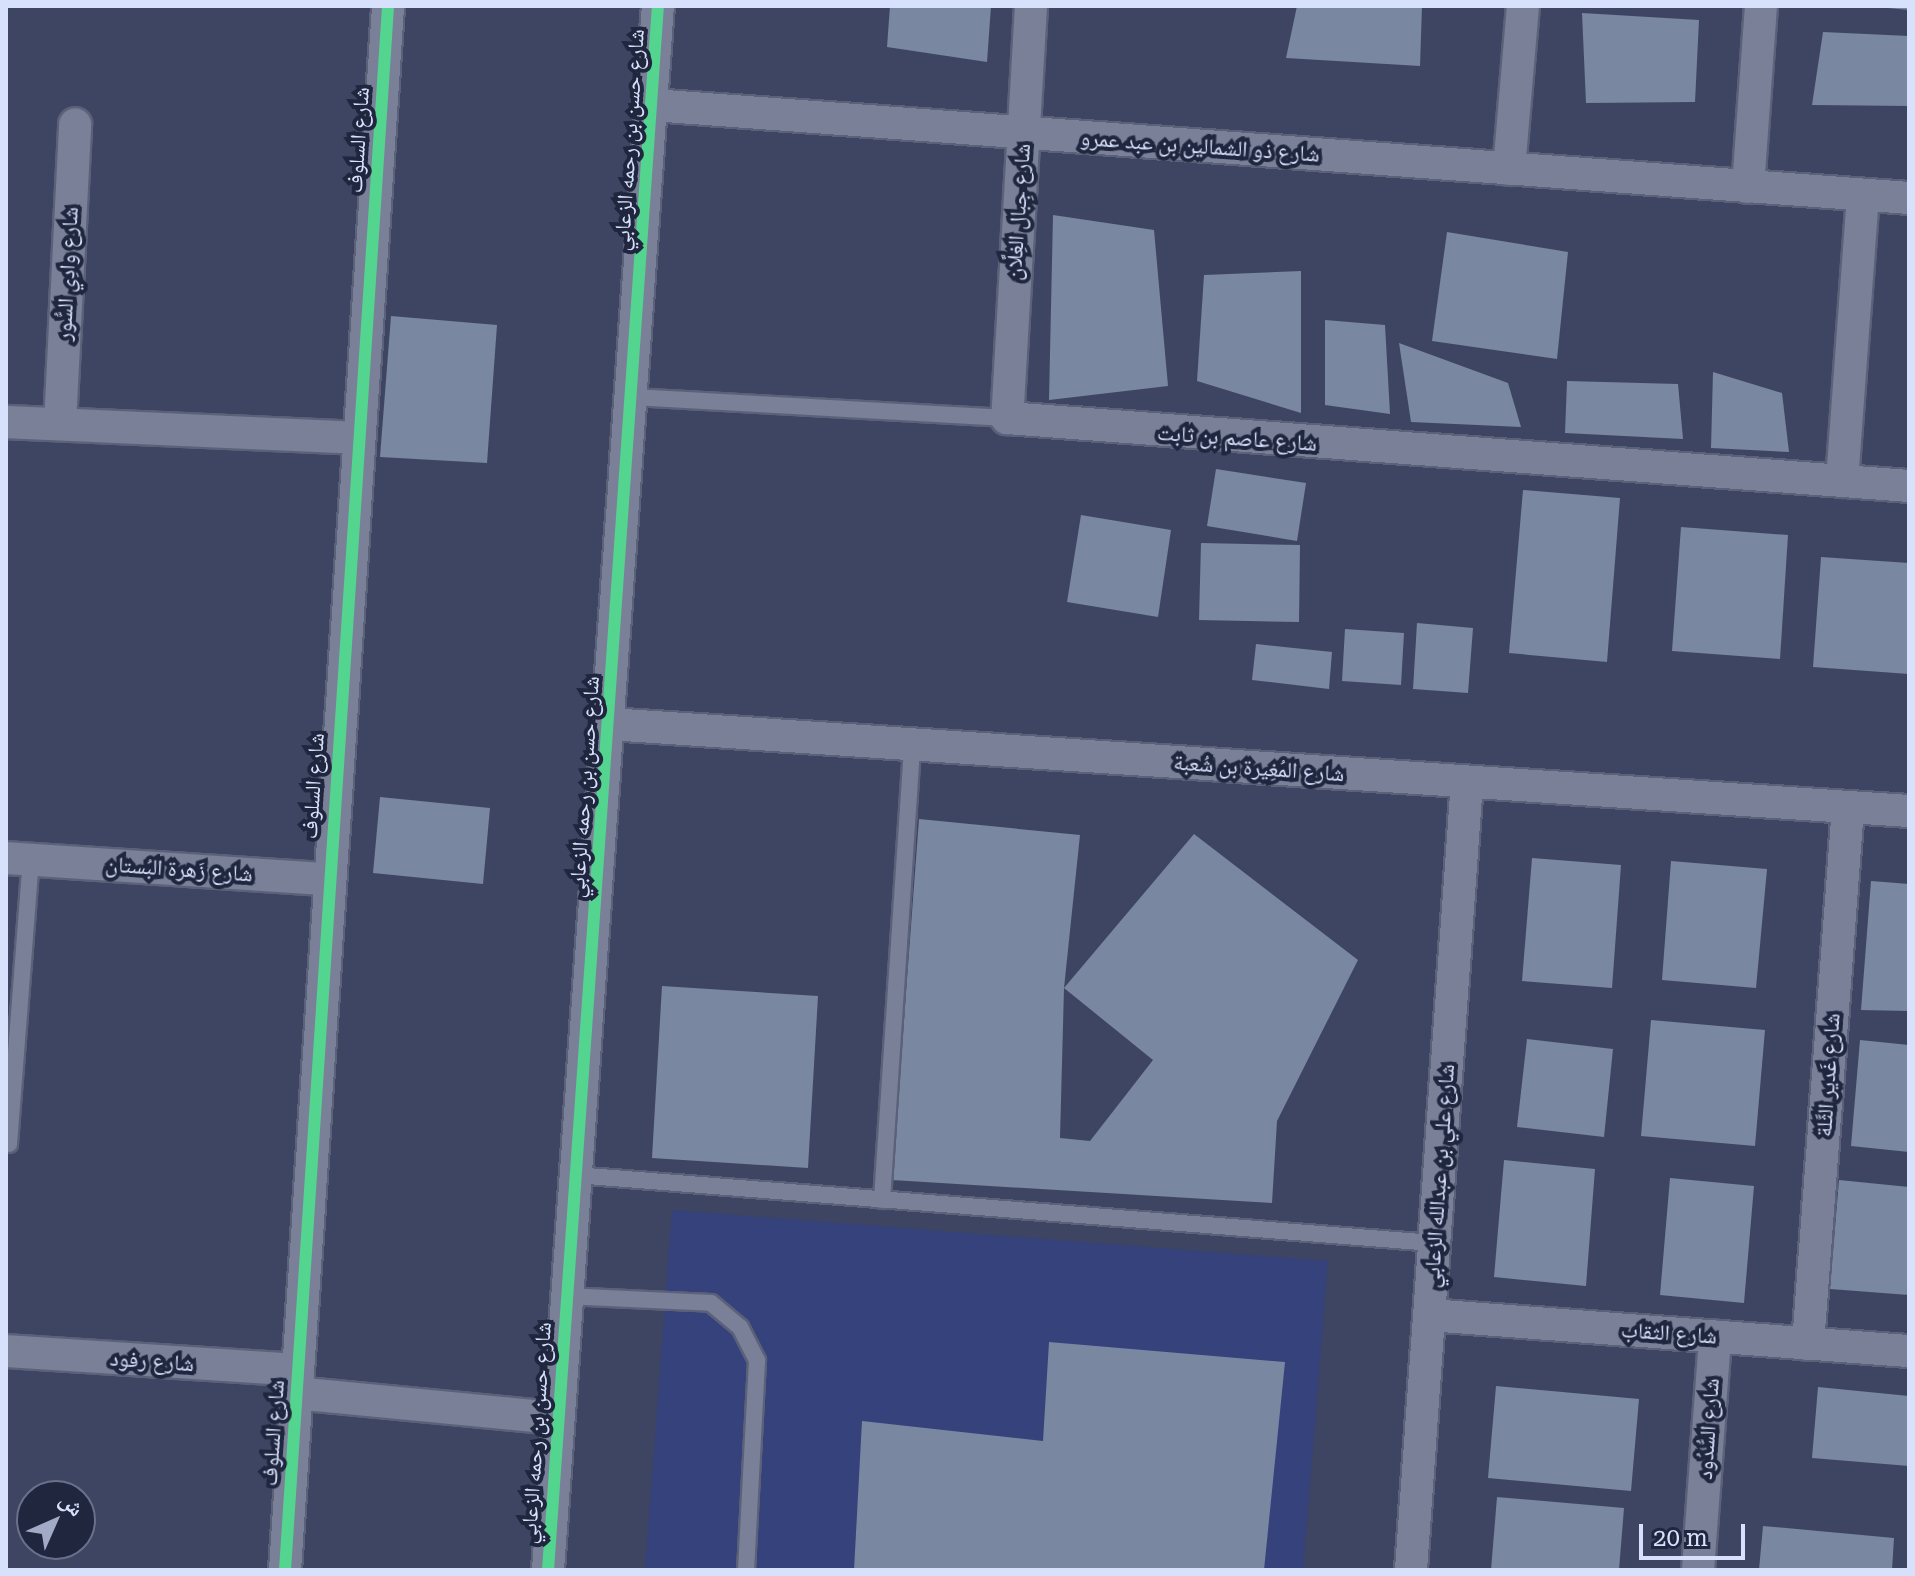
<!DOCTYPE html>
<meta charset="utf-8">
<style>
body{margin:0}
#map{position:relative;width:1915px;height:1576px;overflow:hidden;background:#3e4563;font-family:"Roboto Serif","Noto Naskh Arabic",serif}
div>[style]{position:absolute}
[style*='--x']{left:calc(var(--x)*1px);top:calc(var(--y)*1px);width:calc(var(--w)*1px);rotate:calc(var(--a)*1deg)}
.built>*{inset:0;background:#35427b}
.building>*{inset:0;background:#7a87a0}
.roads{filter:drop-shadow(2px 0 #5b6179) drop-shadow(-2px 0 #5b6179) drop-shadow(0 2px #5b6179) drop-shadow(0 -2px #5b6179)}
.service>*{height:16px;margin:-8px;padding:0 8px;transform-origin:8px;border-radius:8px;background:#7a8098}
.minor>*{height:32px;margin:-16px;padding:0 16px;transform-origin:16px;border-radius:16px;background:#7a8098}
.cycleway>*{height:12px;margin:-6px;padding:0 6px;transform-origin:6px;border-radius:6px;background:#53d58f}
span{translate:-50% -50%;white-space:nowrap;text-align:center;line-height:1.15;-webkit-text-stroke:8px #1f263e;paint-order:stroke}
.street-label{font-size:22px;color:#d8e1fc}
.frame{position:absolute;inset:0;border:8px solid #d8e1fc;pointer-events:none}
.north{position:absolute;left:16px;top:1480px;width:80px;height:80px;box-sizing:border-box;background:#1f263e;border:2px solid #69718a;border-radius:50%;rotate:45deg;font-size:22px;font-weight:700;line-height:32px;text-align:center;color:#d8e1fc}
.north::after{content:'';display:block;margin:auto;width:28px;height:36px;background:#a2aac6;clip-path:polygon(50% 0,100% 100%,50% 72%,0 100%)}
.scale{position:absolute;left:1639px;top:1524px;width:106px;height:36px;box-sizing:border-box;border:4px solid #d8e1fc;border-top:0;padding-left:10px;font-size:24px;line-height:28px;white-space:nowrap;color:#d8e1fc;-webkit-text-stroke:6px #1f263e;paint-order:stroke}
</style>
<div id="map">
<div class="built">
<i style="clip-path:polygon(672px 1210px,1328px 1261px,1303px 1570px,645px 1570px)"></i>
</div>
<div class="building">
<i style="clip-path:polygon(890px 6px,991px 6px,987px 62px,887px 47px)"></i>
<i style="clip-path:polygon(1297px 6px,1422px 6px,1420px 66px,1286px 58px)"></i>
<i style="clip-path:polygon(1888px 6px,1909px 6px,1909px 10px,1888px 8px)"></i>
<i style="clip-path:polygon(1582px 13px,1699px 20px,1695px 102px,1586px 103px)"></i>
<i style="clip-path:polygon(1823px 32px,1909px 36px,1909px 106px,1812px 105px)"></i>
<i style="clip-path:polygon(1053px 215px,1154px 230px,1168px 386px,1049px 400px)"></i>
<i style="clip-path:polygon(1447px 232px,1568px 252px,1557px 359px,1432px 341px)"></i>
<i style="clip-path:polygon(1301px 271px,1301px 413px,1197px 381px,1204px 275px)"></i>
<i style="clip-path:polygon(391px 316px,497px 325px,487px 463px,380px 457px)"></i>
<i style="clip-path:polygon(1325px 320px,1385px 325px,1390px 414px,1325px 405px)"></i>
<i style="clip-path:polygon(1399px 343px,1508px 383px,1521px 427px,1411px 422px)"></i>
<i style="clip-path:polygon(1713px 372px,1782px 393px,1789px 452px,1711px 448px)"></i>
<i style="clip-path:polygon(1567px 381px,1678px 384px,1683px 439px,1565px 433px)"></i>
<i style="clip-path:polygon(1216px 469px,1306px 483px,1297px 541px,1207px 526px)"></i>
<i style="clip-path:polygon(1523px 490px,1620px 498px,1607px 662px,1509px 653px)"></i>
<i style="clip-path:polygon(1081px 515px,1171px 530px,1158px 617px,1067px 602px)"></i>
<i style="clip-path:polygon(1681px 527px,1788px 535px,1780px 659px,1672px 651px)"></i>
<i style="clip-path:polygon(1201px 543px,1300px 545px,1299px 622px,1199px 620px)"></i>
<i style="clip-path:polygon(1821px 557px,1909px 563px,1909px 674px,1813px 667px)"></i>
<i style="clip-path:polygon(1417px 623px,1473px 628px,1468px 693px,1413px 689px)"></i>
<i style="clip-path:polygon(1345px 629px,1404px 633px,1401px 685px,1342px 681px)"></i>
<i style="clip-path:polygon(1256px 644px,1332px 652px,1329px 689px,1252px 680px)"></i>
<i style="clip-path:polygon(380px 797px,490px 808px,483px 884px,373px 873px)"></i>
<i style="clip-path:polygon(evenodd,919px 819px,1080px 835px,1064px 988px,1194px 834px,1358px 960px,1277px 1121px,1272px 1203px,892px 1180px,919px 819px,1064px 988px,1153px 1060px,1090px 1141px,1060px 1138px,1064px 988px)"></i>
<i style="clip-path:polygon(1532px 858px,1621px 865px,1612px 988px,1522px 981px)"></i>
<i style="clip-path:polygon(1671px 861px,1767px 869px,1756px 988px,1662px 980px)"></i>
<i style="clip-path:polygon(1871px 881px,1909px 884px,1909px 1011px,1861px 1010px)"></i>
<i style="clip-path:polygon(662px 986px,818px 996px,808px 1168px,652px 1158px)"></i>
<i style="clip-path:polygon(1651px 1020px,1765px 1030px,1755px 1146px,1641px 1136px)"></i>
<i style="clip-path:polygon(1527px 1039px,1613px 1049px,1604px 1137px,1517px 1127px)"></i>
<i style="clip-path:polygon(1860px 1040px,1909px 1045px,1909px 1152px,1851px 1146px)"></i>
<i style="clip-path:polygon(1504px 1160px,1595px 1169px,1586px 1286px,1494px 1277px)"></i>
<i style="clip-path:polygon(1670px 1178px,1754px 1186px,1744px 1303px,1660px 1295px)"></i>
<i style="clip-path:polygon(1839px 1180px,1909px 1187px,1909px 1295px,1830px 1289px)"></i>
<i style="clip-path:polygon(1049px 1342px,1285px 1362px,1264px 1570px,854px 1570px,862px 1421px,1043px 1441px)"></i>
<i style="clip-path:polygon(1496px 1386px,1639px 1399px,1631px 1491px,1488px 1478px)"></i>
<i style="clip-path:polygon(1818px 1387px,1909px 1396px,1909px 1466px,1812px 1458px)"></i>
<i style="clip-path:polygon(1497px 1497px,1624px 1508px,1619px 1570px,1491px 1570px)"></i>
<i style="clip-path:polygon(1763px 1526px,1894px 1538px,1892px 1570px,1759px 1570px)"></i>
</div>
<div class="roads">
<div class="service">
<i style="--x:632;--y:397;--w:376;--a:3.2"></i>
<i style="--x:9;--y:1144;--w:285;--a:-85.6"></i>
<i style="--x:575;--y:1175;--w:862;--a:4.53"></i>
<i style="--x:882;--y:1200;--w:457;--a:-86.2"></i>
<i style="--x:565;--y:1296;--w:146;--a:2.7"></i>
<i style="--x:711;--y:1303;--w:38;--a:40"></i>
<i style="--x:740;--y:1327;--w:38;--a:63"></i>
<i style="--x:757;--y:1361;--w:209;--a:93"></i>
</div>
<div class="minor">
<i style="--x:1031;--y:6;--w:413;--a:93.3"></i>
<i style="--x:1007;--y:418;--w:905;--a:4.31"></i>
<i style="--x:652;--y:105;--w:1260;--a:4.23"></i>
<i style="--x:1509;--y:169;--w:164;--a:-85.1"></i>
<i style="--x:1748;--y:187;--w:181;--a:-85.9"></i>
<i style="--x:6;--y:422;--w:350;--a:2.6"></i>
<i style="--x:60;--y:424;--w:300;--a:-87.1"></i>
<i style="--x:1842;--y:481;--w:286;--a:-85.8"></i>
<i style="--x:609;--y:724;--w:1303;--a:3.83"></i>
<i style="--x:6;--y:858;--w:321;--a:3.8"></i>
<i style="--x:1429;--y:1315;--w:481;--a:4.3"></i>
<i style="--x:1808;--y:1344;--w:538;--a:-85.74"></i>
<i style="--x:6;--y:1351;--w:292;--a:3.7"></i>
<i style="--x:295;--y:1393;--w:262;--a:5.5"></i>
<i style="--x:285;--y:1570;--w:1567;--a:-86.23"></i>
<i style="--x:548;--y:1570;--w:1568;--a:-85.98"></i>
<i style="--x:1411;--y:1570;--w:790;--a:-85.94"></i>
<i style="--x:1698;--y:1570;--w:234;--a:-85.8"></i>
</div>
</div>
<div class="cycleway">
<i style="--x:285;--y:1570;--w:1567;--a:-86.23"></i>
<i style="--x:548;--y:1570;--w:1568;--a:-85.98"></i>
</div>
<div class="street-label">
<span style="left:358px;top:140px;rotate:-86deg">شارع السلوف</span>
<span style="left:629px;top:140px;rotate:-86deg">شارع حسن بن رحمه الزعابي</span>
<span style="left:1200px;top:146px;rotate:4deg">شارع ذو الشمالين بن عبد عمرو</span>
<span style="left:1018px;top:212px;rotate:-86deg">شارع جِبال الغِلَّان</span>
<span style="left:67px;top:274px;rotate:-87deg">شارع وادِي السُّور</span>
<span style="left:1237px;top:438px;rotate:4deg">شارع عاصم بن ثابت</span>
<span style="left:1259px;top:768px;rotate:4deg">شارع المُغِيرة بن شُعبة</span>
<span style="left:313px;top:786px;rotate:-86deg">شارع السلوف</span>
<span style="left:584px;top:787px;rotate:-86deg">شارع حسن بن رحمه الزعابي</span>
<span style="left:179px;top:869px;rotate:4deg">شارع زَهرة البُستان</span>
<span style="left:1828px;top:1075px;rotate:-86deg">شارع غَدير الثَّلة</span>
<span style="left:1439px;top:1176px;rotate:-86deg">شارع علي بن عبدالله الزعابي</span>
<span style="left:1669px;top:1333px;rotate:4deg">شارع الثقاب</span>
<span style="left:152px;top:1361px;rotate:4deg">شارع رفود</span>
<span style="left:1708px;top:1429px;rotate:-86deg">شارع السُّدُود</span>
<span style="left:273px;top:1433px;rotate:-86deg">شارع السلوف</span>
<span style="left:536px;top:1433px;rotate:-86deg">شارع حسن بن رحمه الزعابي</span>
</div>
<div class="frame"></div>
<div class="north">ش</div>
<div class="scale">20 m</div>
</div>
